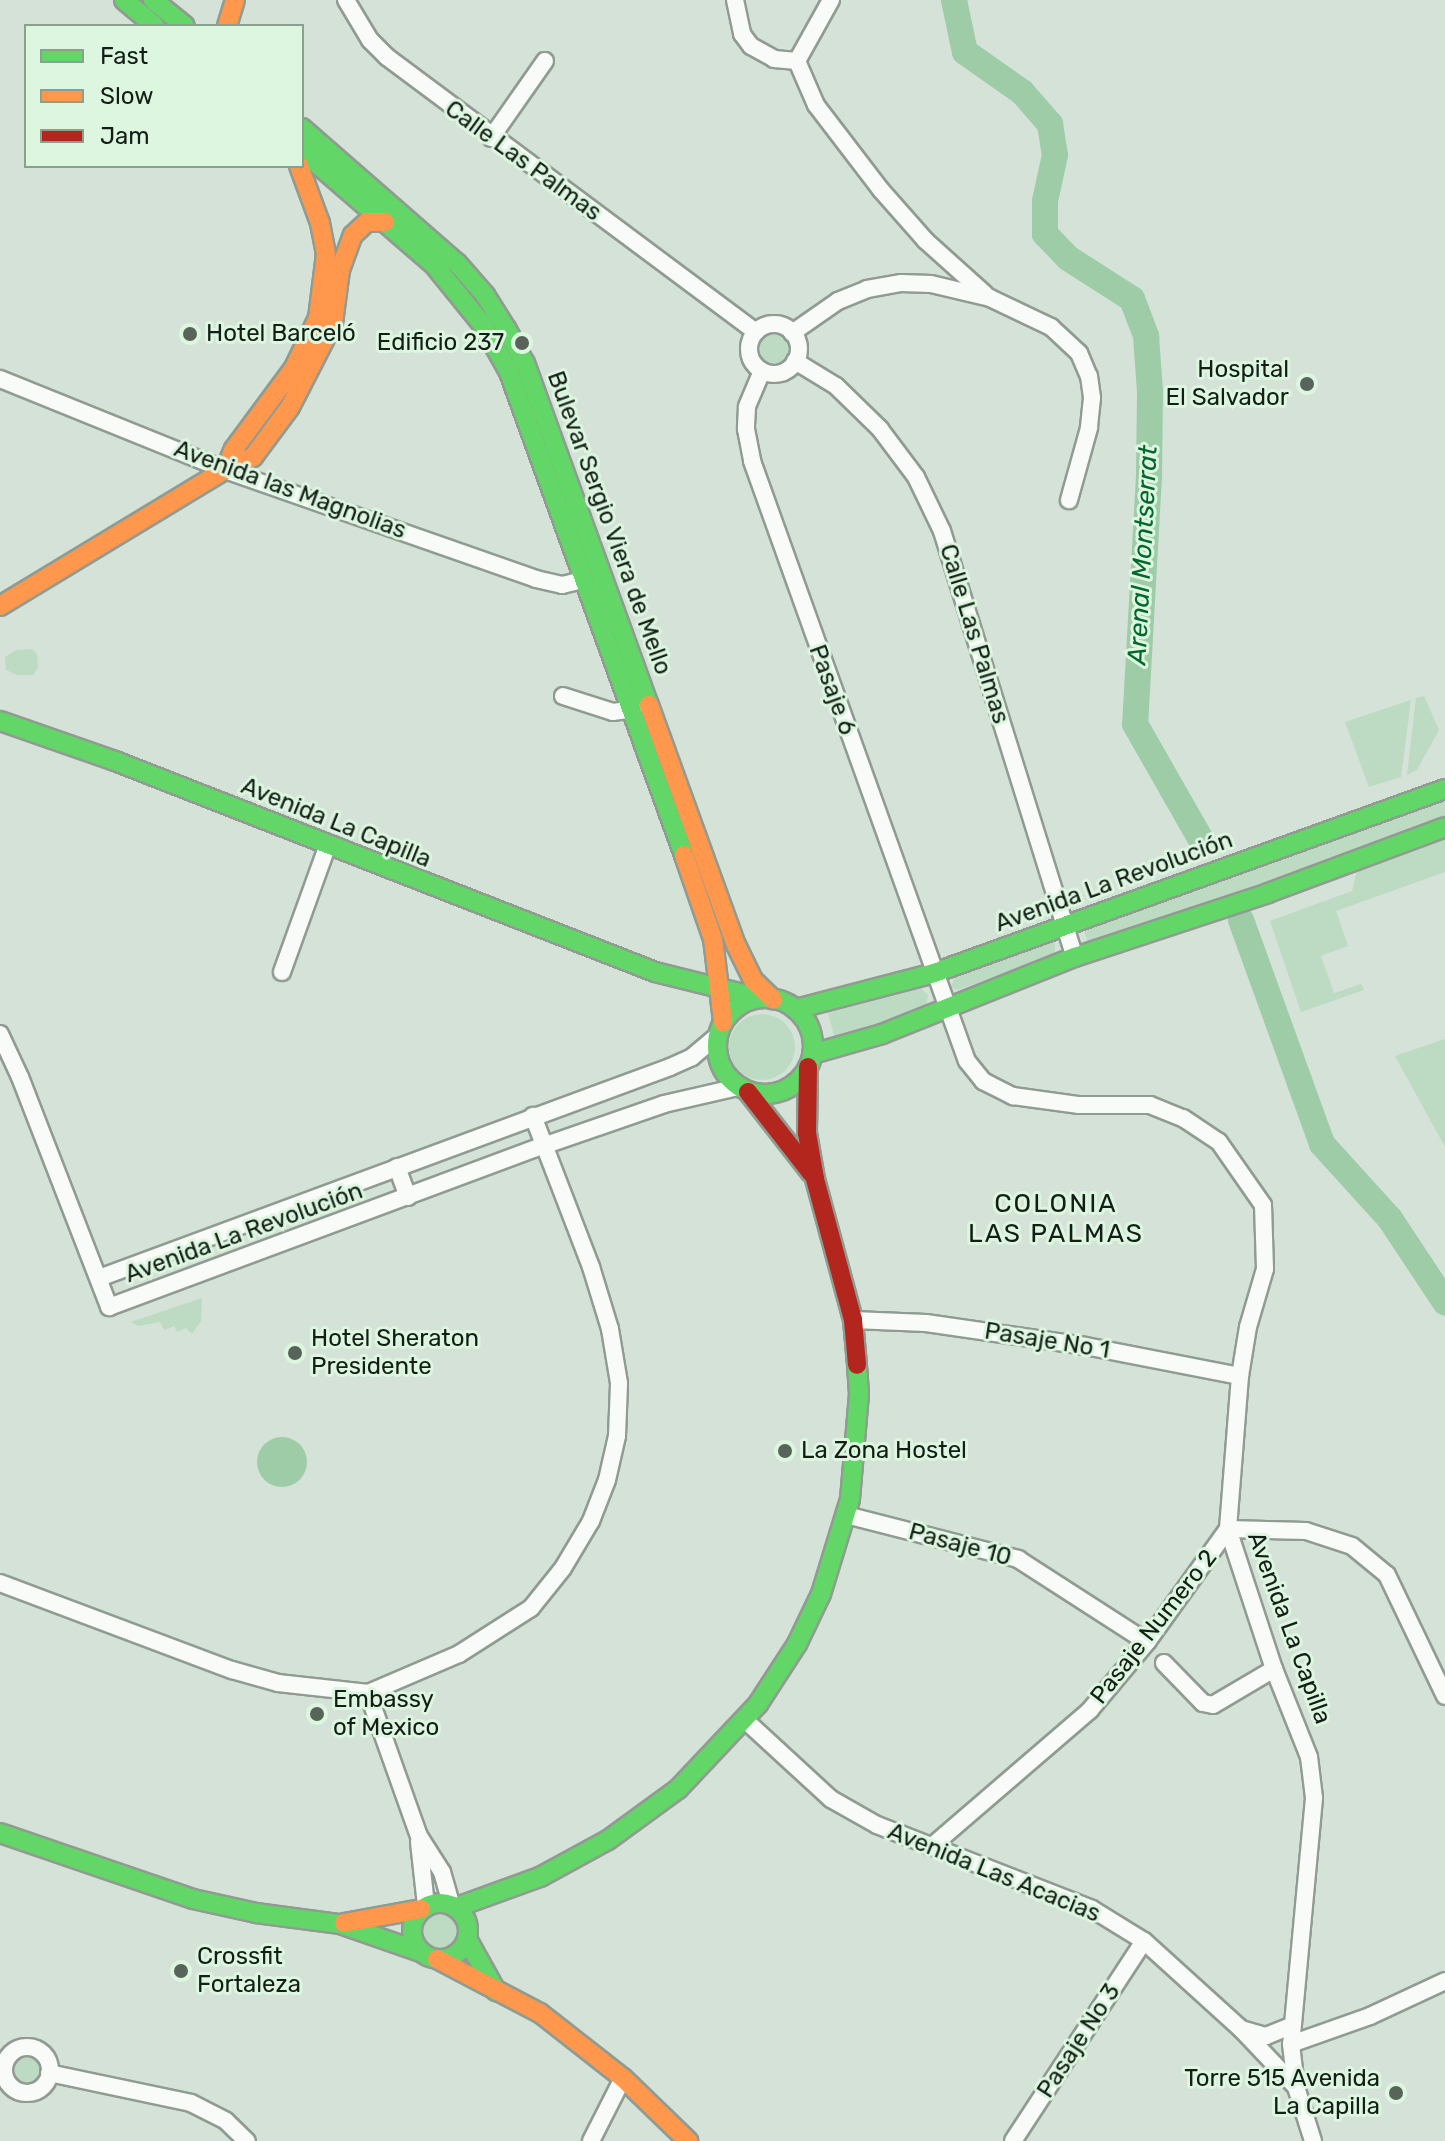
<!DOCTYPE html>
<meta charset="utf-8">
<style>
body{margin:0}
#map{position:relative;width:1445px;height:2141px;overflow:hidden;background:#d5e2d7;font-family:Rubik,sans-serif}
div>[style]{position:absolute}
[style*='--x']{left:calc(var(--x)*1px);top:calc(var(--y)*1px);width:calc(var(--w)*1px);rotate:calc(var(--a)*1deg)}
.green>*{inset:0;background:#bcdbc2}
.round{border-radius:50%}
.water>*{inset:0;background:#9ecca7}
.river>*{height:26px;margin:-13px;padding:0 13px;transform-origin:13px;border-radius:13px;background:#9ecca7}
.roads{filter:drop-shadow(2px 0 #909b92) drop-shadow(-2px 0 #909b92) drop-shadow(0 2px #909b92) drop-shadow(0 -2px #909b92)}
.street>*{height:16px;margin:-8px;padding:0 8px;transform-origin:8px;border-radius:8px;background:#f9fbf9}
.street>.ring{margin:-8px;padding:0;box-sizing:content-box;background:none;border:16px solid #f9fbf9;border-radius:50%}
.fast>*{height:18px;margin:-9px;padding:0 9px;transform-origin:9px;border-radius:9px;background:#63d668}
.fast>.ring{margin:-9px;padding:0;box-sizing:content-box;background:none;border:18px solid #63d668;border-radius:50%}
.slow>*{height:18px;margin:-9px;padding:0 9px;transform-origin:9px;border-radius:9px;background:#ff974d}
.jam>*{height:18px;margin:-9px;padding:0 9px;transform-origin:9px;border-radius:9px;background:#b3261e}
.dots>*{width:22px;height:22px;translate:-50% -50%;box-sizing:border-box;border:4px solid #dcf6e0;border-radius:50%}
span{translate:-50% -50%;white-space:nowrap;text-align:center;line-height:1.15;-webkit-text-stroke:6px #dcf6e0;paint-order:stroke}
.street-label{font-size:24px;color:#141e16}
.poi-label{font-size:24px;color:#141e16}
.left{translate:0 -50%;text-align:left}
.right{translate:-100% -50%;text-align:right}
.water-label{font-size:26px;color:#02662d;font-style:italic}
.neighbourhood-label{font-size:26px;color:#141e16;letter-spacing:2px}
.legend{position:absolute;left:24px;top:24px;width:280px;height:144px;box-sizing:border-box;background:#dcf6e0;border:2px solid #8ca08f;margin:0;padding:10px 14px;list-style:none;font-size:24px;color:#141e16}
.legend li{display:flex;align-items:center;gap:16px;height:40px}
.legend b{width:40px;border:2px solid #8ca08f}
</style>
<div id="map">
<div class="green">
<i class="round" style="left:752px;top:327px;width:44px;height:44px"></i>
<i style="clip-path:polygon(32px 649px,37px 654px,38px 668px,33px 675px,17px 675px,6px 670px,5px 657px,16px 650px)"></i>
<i style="clip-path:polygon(1424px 696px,1439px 730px,1417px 770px,1407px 775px,1416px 698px)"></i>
<i style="clip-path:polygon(1411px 700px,1401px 777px,1369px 787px,1345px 722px)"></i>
<i style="clip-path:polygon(1445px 801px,1445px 817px,1089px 945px,1084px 931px)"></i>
<i style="clip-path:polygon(1445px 839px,1445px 872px,1336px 911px,1348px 946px,1321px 956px,1334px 993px,1361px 984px,1364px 990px,1301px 1012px,1270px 921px,1352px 891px,1357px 870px)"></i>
<i style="clip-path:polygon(1049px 941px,1055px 943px,1055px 955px,957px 990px,951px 987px,955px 976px)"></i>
<i style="clip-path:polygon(921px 988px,928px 995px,926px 1006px,836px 1043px,828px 1013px)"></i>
<i class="round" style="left:729px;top:1014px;width:66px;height:66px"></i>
<i style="clip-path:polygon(1445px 1039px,1445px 1147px,1395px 1056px)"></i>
<i style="clip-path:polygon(202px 1298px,201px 1321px,192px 1334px,186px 1328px,177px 1332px,174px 1326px,164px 1330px,160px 1322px,138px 1326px,131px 1322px)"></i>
<i class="round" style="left:417px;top:1907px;width:46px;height:46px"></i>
<i class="round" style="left:10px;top:2054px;width:32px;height:32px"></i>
</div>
<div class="water">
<i class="round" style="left:257px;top:1437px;width:50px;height:50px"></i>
</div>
<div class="river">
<i style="--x:954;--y:0;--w:53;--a:78.1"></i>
<i style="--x:965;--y:52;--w:70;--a:35.1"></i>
<i style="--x:1022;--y:92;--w:43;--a:48.8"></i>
<i style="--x:1050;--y:124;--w:31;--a:81"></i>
<i style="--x:1055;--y:155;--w:47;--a:102.3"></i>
<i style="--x:1045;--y:201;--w:33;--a:90"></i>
<i style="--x:1045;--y:234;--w:33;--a:46"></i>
<i style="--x:1068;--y:258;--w:76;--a:32.6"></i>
<i style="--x:1132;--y:299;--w:40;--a:69"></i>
<i style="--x:1146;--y:336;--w:56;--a:85.9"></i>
<i style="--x:1150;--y:392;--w:84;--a:90.7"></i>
<i style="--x:1149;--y:476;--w:248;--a:93.2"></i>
<i style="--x:1135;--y:724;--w:139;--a:60.3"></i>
<i style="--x:1241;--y:920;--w:238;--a:70.1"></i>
<i style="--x:1322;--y:1144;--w:101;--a:47.8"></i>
<i style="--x:1390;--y:1219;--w:100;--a:56.5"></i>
</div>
<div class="roads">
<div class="street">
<i style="--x:346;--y:0;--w:47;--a:59"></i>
<i style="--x:370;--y:40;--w:24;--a:45"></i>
<i style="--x:387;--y:57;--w:460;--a:36.7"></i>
<i style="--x:735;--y:0;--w:35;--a:78"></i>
<i style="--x:742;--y:34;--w:15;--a:53"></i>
<i style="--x:751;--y:46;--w:26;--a:29"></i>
<i style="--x:774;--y:59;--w:23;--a:5"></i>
<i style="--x:797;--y:61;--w:48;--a:66.6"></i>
<i style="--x:816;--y:105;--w:107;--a:52.6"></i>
<i style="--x:881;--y:190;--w:68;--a:48.6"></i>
<i style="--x:926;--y:241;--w:79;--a:41.9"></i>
<i style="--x:797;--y:61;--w:70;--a:-60.9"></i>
<i style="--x:491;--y:138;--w:94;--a:-55"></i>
<i class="ring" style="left:749px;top:324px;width:34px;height:34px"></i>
<i style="--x:792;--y:333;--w:56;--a:-34.8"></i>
<i style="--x:838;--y:301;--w:31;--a:-22"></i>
<i style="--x:867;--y:289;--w:35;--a:-10"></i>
<i style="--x:901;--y:283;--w:30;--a:2"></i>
<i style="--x:931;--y:284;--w:61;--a:13.3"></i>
<i style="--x:990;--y:298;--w:68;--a:25.4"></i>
<i style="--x:1051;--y:327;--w:38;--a:43"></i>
<i style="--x:1079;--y:353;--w:25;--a:67"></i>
<i style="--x:1089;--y:376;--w:22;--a:82"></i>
<i style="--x:1092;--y:398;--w:30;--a:96"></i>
<i style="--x:1089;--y:428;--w:75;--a:105.5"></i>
<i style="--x:795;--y:361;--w:48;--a:31.4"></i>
<i style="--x:836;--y:386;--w:62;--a:44.3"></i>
<i style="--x:880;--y:429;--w:60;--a:53.1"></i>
<i style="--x:916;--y:477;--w:60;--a:64.3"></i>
<i style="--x:942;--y:531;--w:446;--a:72.7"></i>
<i style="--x:762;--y:371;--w:39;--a:113"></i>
<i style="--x:747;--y:407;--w:22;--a:93"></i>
<i style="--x:746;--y:429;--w:33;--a:79"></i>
<i style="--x:752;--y:461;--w:637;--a:70.29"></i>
<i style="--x:967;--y:1061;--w:26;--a:51"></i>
<i style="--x:983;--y:1081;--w:34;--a:27"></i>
<i style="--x:1013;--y:1096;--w:67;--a:7.8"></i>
<i style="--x:1079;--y:1105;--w:71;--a:0"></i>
<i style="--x:1150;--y:1105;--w:35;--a:22"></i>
<i style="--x:1183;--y:1118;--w:43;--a:33.7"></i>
<i style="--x:1219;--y:1142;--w:77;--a:55.1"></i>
<i style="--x:1263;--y:1205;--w:64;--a:88.2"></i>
<i style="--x:1265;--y:1269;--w:60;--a:106.3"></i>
<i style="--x:1248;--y:1327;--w:50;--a:99.3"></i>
<i style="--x:1240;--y:1376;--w:153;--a:94.5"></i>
<i style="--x:1228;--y:1529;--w:147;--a:71.8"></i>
<i style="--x:1274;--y:1669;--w:95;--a:68.3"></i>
<i style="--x:1309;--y:1757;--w:41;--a:83"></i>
<i style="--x:1314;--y:1798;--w:247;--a:95.3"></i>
<i style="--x:1291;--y:2044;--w:43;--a:83.4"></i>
<i style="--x:1296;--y:2087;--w:57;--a:72.5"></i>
<i style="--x:0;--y:379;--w:243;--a:22"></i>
<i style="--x:225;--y:470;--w:330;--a:19.3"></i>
<i style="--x:536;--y:579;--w:27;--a:13"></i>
<i style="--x:562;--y:585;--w:23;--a:-13"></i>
<i style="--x:563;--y:696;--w:52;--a:17.7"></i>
<i style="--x:613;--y:712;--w:21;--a:-8"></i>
<i style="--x:282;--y:972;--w:133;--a:-70.2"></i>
<i style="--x:0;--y:1034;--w:47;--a:65.1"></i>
<i style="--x:20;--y:1077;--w:247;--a:68.8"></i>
<i style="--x:109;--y:1307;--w:463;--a:-20.4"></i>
<i style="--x:543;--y:1146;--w:128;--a:-19.1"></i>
<i style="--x:664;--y:1104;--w:76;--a:-12.9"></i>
<i style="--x:397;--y:1167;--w:32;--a:70"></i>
<i style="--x:99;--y:1278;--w:609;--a:-20.28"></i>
<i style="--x:670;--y:1067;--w:24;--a:-24"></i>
<i style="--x:692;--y:1057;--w:34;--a:-40"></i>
<i style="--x:853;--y:1320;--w:73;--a:2.4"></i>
<i style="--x:926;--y:1323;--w:161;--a:8.2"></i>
<i style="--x:1085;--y:1346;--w:158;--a:11"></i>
<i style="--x:846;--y:1515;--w:178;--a:14.3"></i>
<i style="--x:1018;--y:1559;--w:153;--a:32.8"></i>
<i style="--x:0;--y:1583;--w:248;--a:20.6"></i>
<i style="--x:232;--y:1670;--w:48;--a:15.8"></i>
<i style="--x:278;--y:1683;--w:91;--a:6.3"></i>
<i style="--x:368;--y:1693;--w:99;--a:-23.2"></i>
<i style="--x:459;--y:1654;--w:85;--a:-32.6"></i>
<i style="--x:531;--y:1608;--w:51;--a:-51.3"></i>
<i style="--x:563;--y:1568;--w:55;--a:-59.2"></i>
<i style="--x:591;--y:1521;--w:44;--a:-68.7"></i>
<i style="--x:607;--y:1480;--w:45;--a:-77.2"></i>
<i style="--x:617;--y:1436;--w:53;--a:-87.8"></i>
<i style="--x:619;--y:1383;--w:55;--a:-99.5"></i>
<i style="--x:610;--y:1329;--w:65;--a:-107"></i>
<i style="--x:591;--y:1267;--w:162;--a:-111"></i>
<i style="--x:1164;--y:1663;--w:56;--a:45.7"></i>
<i style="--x:1203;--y:1703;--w:10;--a:11"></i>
<i style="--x:1213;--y:1705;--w:71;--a:-30.5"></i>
<i style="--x:368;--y:1693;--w:152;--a:70.4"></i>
<i style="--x:419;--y:1836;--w:43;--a:57.4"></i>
<i style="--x:442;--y:1872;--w:33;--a:74"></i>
<i style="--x:745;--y:1720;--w:117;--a:42.6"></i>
<i style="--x:831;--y:1799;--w:53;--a:29.5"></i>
<i style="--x:877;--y:1825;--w:231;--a:21.3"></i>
<i style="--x:1092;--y:1909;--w:61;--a:31.6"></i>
<i style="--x:1144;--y:1941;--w:131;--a:42.2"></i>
<i style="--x:1241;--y:2029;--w:80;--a:46.5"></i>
<i style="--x:419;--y:1842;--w:63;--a:83.7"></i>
<i style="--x:931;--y:1847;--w:210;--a:-40.7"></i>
<i style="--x:1090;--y:1710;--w:89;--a:-50"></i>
<i style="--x:1147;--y:1642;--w:139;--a:-54.4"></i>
<i style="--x:1228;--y:1529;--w:78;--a:1.5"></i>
<i style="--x:1306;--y:1531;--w:48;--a:18.1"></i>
<i style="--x:1352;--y:1546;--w:45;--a:39.6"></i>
<i style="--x:1387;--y:1575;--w:134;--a:64.4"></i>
<i style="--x:1241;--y:2029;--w:26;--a:16"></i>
<i style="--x:1266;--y:2036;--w:27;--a:-22"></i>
<i style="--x:1291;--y:2044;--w:84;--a:-19.5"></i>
<i style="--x:1370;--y:2016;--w:83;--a:-25"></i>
<i class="ring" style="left:4px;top:2047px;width:30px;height:30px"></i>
<i style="--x:49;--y:2073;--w:145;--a:11.9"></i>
<i style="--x:191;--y:2103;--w:39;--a:27"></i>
<i style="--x:226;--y:2121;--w:29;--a:44"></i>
<i style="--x:591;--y:2141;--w:71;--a:-63.1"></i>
<i style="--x:1013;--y:2141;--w:239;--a:-56.8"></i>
</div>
<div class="fast">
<i style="--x:124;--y:0;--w:40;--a:40"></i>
<i style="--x:153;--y:0;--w:41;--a:39.1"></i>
<i style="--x:302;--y:128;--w:206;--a:41.1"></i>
<i style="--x:457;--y:263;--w:43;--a:48.8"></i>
<i style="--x:485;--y:295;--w:39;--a:58"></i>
<i style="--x:506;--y:328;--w:40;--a:62"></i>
<i style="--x:525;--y:363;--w:364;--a:70.1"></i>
<i style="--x:302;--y:151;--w:176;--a:40.8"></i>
<i style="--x:435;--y:266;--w:75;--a:51"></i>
<i style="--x:482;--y:324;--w:55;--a:60.6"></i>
<i style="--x:509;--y:372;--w:514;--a:70.08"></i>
<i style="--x:0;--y:721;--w:122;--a:19.2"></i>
<i style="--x:115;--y:761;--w:580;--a:21.34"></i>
<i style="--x:655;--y:972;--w:108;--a:13.9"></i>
<i class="ring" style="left:717px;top:998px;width:78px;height:78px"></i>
<i style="--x:796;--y:1009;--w:143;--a:-14.6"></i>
<i style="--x:934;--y:973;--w:543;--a:-19.8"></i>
<i style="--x:812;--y:1054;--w:73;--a:-15.9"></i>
<i style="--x:882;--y:1034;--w:208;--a:-21.8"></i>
<i style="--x:1075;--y:957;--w:203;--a:-18.3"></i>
<i style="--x:1268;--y:893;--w:189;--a:-20.4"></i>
<i style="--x:0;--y:1833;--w:204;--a:18.9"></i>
<i style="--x:193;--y:1899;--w:65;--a:12.5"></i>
<i style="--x:256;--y:1913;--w:85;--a:7.5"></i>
<i style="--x:340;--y:1924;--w:86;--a:19.1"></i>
<i class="ring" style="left:412px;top:1903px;width:38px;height:38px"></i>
<i style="--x:457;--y:1907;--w:88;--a:-19.9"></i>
<i style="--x:540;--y:1877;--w:77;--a:-28.6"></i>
<i style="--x:608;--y:1840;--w:87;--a:-36.1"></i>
<i style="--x:678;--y:1789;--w:117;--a:-46.7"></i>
<i style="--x:758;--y:1704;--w:72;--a:-57"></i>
<i style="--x:797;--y:1644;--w:55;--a:-64.4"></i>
<i style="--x:821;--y:1594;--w:99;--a:-73"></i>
<i style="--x:850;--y:1499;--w:105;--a:-85.1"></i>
<i style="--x:859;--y:1394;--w:29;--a:-94"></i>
<i style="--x:467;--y:1939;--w:60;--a:60.9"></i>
</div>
<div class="slow">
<i style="--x:227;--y:26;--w:27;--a:-73"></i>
<i style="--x:225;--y:470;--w:23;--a:-67"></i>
<i style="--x:234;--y:449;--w:101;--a:-53.5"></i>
<i style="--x:294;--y:368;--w:55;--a:-64.4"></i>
<i style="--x:318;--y:318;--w:64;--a:-82.9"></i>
<i style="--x:326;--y:254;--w:32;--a:-101"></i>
<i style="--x:320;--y:223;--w:61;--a:-110.2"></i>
<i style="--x:0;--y:606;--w:263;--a:-31.2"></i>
<i style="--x:225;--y:470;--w:31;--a:-25"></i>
<i style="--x:253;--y:457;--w:62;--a:-53.5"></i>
<i style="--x:290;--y:407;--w:94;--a:-62.9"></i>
<i style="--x:333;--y:323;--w:53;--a:-82.5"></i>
<i style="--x:340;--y:270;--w:37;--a:-70"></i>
<i style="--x:353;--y:235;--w:19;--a:-43"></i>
<i style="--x:367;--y:222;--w:18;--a:0"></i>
<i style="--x:649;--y:705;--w:255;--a:70.1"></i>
<i style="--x:736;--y:945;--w:39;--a:64"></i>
<i style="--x:753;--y:980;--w:28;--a:44"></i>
<i style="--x:684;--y:855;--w:89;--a:71"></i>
<i style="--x:713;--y:939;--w:84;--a:83.1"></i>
<i style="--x:344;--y:1923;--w:78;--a:-10.3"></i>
<i style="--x:437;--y:1959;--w:116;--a:27.7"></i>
<i style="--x:540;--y:2013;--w:105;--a:38.1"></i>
<i style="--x:623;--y:2078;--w:91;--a:44.1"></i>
</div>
<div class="jam">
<i style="--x:808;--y:1067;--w:66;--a:90.9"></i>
<i style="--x:807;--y:1133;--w:47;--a:80.1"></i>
<i style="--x:815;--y:1179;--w:146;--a:74.9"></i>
<i style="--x:853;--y:1320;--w:45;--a:84.9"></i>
<i style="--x:748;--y:1092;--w:103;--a:52.1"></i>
</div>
</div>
<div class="dots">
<i style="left:190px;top:334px;background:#58635a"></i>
<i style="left:522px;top:343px;background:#58635a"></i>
<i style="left:1307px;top:384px;background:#58635a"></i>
<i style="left:295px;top:1353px;background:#58635a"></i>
<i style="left:785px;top:1451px;background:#58635a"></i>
<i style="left:317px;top:1714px;background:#58635a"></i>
<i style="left:181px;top:1971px;background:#58635a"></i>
<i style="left:1396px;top:2093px;background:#58635a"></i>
</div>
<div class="street-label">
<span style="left:523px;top:161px;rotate:36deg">Calle Las Palmas</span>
<span style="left:290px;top:490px;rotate:20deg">Avenida las Magnolias</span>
<span style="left:609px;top:523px;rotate:70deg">Bulevar Sergio Viera de Mello</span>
<span style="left:974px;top:634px;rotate:73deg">Calle Las Palmas</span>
<span style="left:832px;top:690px;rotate:70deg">Pasaje 6</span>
<span style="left:336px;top:823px;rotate:22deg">Avenida La Capilla</span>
<span style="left:1114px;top:882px;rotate:-20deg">Avenida La Revolución</span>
<span style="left:244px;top:1233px;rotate:-20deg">Avenida La Revolución</span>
<span style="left:1047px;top:1341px;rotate:9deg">Pasaje No 1</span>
<span style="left:960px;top:1545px;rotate:15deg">Pasaje 10</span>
<span style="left:1154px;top:1627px;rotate:-52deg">Pasaje Numero 2</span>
<span style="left:1289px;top:1628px;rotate:70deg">Avenida La Capilla</span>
<span style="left:994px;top:1873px;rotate:22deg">Avenida Las Acacias</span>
<span style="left:1079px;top:2041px;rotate:-57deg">Pasaje No 3</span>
</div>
<div class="poi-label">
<span class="left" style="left:206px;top:334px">Hotel Barceló</span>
<span class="right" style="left:504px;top:343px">Edificio 237</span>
<span class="right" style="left:1289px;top:384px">Hospital<br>El Salvador</span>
<span class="left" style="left:311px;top:1353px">Hotel Sheraton<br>Presidente</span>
<span class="left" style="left:801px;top:1451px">La Zona Hostel</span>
<span class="left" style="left:333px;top:1714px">Embassy<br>of Mexico</span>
<span class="left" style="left:197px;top:1971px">Crossfit<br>Fortaleza</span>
<span class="right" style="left:1380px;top:2093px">Torre 515 Avenida<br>La Capilla</span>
</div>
<div class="water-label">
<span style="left:1143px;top:555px;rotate:-87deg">Arenal Montserrat</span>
</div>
<div class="neighbourhood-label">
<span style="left:1056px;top:1219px">COLONIA<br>LAS PALMAS</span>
</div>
<ul class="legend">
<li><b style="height:10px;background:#63d668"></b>Fast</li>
<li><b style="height:10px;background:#ff974d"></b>Slow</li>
<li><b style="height:10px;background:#b3261e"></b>Jam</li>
</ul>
</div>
